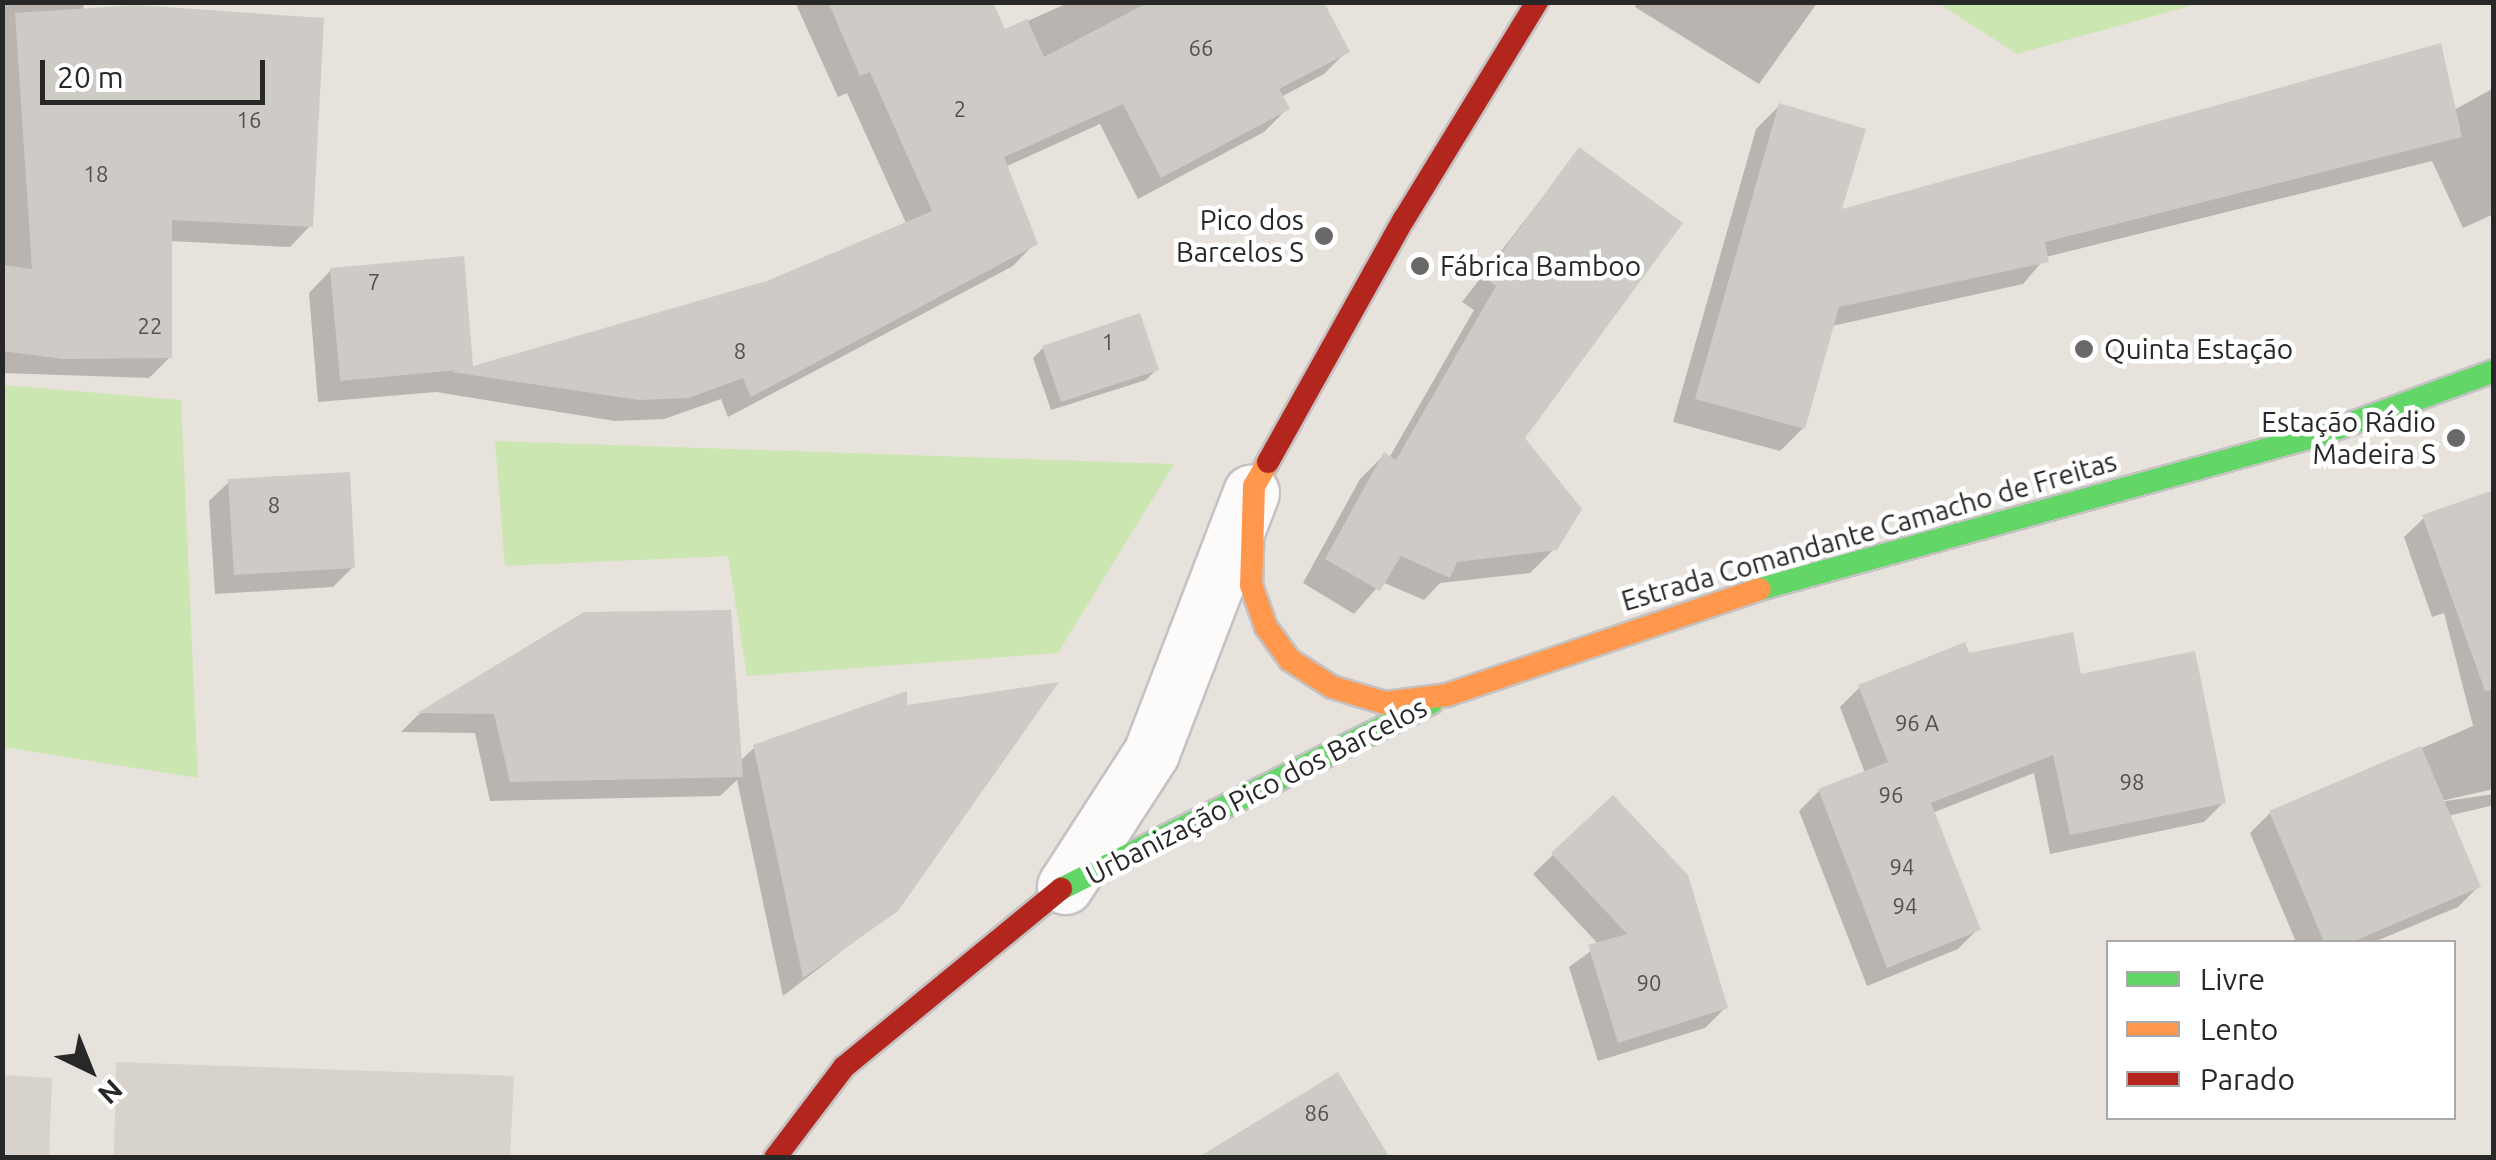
<!DOCTYPE html>
<meta charset="utf-8">
<style>
body{margin:0}
#map{position:relative;width:2496px;height:1160px;overflow:hidden;background:#e8e2dc;font-family:Ubuntu,sans-serif}
div>[style]{position:absolute}
[style*='--x']{left:calc(var(--x)*1px);top:calc(var(--y)*1px);width:calc(var(--w)*1px);rotate:calc(var(--a)*1deg)}
.green>*{inset:0;background:#cce6b1}
.plaza>*{inset:0;background:#d8d2cc}
.shadow>*{inset:0;background:#0003}
.building>*{inset:0;background:#cecac6}
.roads{filter:drop-shadow(2px 0 #c4c2c3) drop-shadow(-2px 0 #c4c2c3) drop-shadow(0 2px #c4c2c3) drop-shadow(0 -2px #c4c2c3)}
.street>*{height:55px;margin:-27.5px;padding:0 27.5px;transform-origin:27.5px;border-radius:27.5px;background:#fcfbfa}
.fast>*{height:22px;margin:-11px;padding:0 11px;transform-origin:11px;border-radius:11px;background:#63d668}
.slow>*{height:22px;margin:-11px;padding:0 11px;transform-origin:11px;border-radius:11px;background:#ff974d}
.jam>*{height:22px;margin:-11px;padding:0 11px;transform-origin:11px;border-radius:11px;background:#b3261e}
.dots>*{width:28px;height:28px;translate:-50% -50%;box-sizing:border-box;border:5px solid #fff;border-radius:50%}
span{translate:-50% -50%;white-space:nowrap;text-align:center;line-height:1.15;-webkit-text-stroke:9px #fff;paint-order:stroke}
.number-label{font-size:22px;color:#525150}
.number-label span{-webkit-text-stroke-width:0}
.poi-label{font-size:28px;color:#282828}
.right{translate:-100% -50%;text-align:right}
.left{translate:0 -50%;text-align:left}
.street-label{font-size:28px;color:#282828}
.frame{position:absolute;inset:0;border:5px solid #282828;pointer-events:none}
.legend{position:absolute;left:2106px;top:940px;width:350px;height:180px;box-sizing:border-box;background:#fff;border:2px solid #a9a9a9;margin:0;padding:12px 18px;list-style:none;font-size:30px;color:#282828}
.legend li{display:flex;align-items:center;gap:20px;height:50px}
.legend b{width:50px;border:2px solid #a9a9a9}
.north{position:absolute;left:40px;top:1020px;width:100px;height:100px;-webkit-text-stroke:8px #fff;paint-order:stroke;rotate:137deg;font-size:28px;font-weight:700;line-height:40px;text-align:center;color:#282828}
.north::after{content:'';display:block;margin:auto;width:35px;height:45px;background:#282828;clip-path:polygon(50% 0,100% 100%,50% 72%,0 100%)}
.scale{position:absolute;left:40px;top:60px;width:225px;height:45px;box-sizing:border-box;border:5px solid #282828;border-top:0;padding-left:12px;font-size:30px;line-height:35px;white-space:nowrap;color:#282828;-webkit-text-stroke:8px #fff;paint-order:stroke}
</style>
<div id="map">
<div class="green">
<i style="clip-path:polygon(1938px 3px,2201px 3px,2017px 54px)"></i>
<i style="clip-path:polygon(3px 385px,181px 400px,198px 778px,3px 747px)"></i>
<i style="clip-path:polygon(495px 441px,1174px 464px,1058px 653px,747px 676px,728px 556px,505px 566px)"></i>
</div>
<div class="plaza">
<i style="clip-path:polygon(116px 1062px,514px 1076px,510px 1157px,114px 1157px)"></i>
<i style="clip-path:polygon(3px 1075px,52px 1078px,49px 1157px,3px 1157px)"></i>
</div>
<div class="shadow">
<i style="clip-path:polygon(2px 2px,84px 2px,83px 11px,310px 226px,290px 247px,170px 241px,170px 357px,149px 378px,2px 373px)"></i>
<i style="clip-path:polygon(795px 2px,990px 2px,1003px 32px,1070px 2px,1321px 2px,1346px 52px,1324px 74px,1281px 97px,1287px 109px,1264px 132px,1138px 199px,1100px 124px,1005px 167px,1035px 243px,1013px 266px,728px 417px,721px 399px,664px 419px,615px 421px,436px 392px,318px 402px,309px 293px,331px 270px,471px 369px,768px 283px,906px 223px,847px 93px,838px 97px)"></i>
<i style="clip-path:polygon(1638px 2px,1818px 2px,1759px 84px,1635px 7px)"></i>
<i style="clip-path:polygon(2494px 88px,2494px 214px,2463px 228px,2432px 161px,2046px 257px,2023px 284px,1832px 326px,1803px 428px,1780px 451px,1673px 422px,1756px 129px,1779px 106px,1838px 213px,2454px 110px)"></i>
<i style="clip-path:polygon(1579px 150px,1522px 438px,1555px 548px,1530px 573px,1440px 583px,1424px 600px,1382px 582px,1354px 614px,1303px 583px,1360px 479px,1384px 455px,1389px 458px,1474px 310px,1462px 302px)"></i>
<i style="clip-path:polygon(1043px 348px,1156px 370px,1146px 380px,1051px 410px,1033px 358px)"></i>
<i style="clip-path:polygon(230px 481px,353px 567px,333px 587px,215px 594px,209px 501px)"></i>
<i style="clip-path:polygon(2494px 493px,2494px 789px,2432px 803px,2494px 794px,2494px 805px,2448px 816px,2478px 887px,2458px 907px,2374px 942px,2296px 942px,2250px 833px,2270px 813px,2473px 726px,2444px 613px,2432px 617px,2404px 537px,2424px 518px)"></i>
<i style="clip-path:polygon(585px 614px,739px 762px,755px 747px,896px 909px,783px 996px,737px 780px,720px 796px,490px 801px,475px 733px,401px 732px,418px 715px)"></i>
<i style="clip-path:polygon(1968px 656px,2079px 677px,2224px 802px,2204px 822px,2050px 854px,2034px 773px,1932px 813px,1978px 929px,1958px 949px,1867px 986px,1799px 811px,1819px 791px,1865px 773px,1840px 707px,1860px 687px)"></i>
<i style="clip-path:polygon(1553px 855px,1725px 1008px,1705px 1028px,1598px 1061px,1569px 967px,1599px 945px,1533px 874px)"></i>
</div>
<div class="building">
<i style="clip-path:polygon(828px 2px,993px 2px,1005px 29px,1027px 19px,1044px 57px,1149px 2px,1324px 2px,1350px 52px,1279px 89px,1290px 109px,1161px 178px,1123px 104px,1004px 157px,1038px 244px,751px 397px,743px 378px,689px 398px,639px 400px,452px 372px,459px 370px,340px 381px,330px 268px,464px 256px,473px 366px,767px 281px,932px 211px,870px 72px,860px 76px)"></i>
<i style="clip-path:polygon(136px 5px,324px 18px,313px 227px,172px 220px,172px 358px,63px 359px,2px 351px,2px 265px,32px 269px,15px 13px)"></i>
<i style="clip-path:polygon(2441px 43px,2462px 137px,2045px 242px,2049px 262px,1839px 307px,1805px 429px,1695px 399px,1779px 103px,1866px 129px,1842px 209px)"></i>
<i style="clip-path:polygon(1579px 147px,1683px 223px,1525px 438px,1582px 509px,1557px 550px,1457px 562px,1450px 578px,1401px 556px,1380px 591px,1325px 559px,1384px 452px,1396px 460px,1496px 286px,1484px 277px)"></i>
<i style="clip-path:polygon(1140px 313px,1159px 370px,1061px 402px,1042px 346px)"></i>
<i style="clip-path:polygon(350px 472px,355px 568px,234px 575px,228px 479px)"></i>
<i style="clip-path:polygon(2494px 490px,2494px 690px,2485px 691px,2422px 515px)"></i>
<i style="clip-path:polygon(731px 610px,743px 777px,510px 782px,494px 714px,417px 713px,584px 612px)"></i>
<i style="clip-path:polygon(2073px 632px,2081px 674px,2195px 651px,2226px 803px,2070px 835px,2053px 755px,1931px 803px,1981px 930px,1887px 968px,1818px 789px,1888px 762px,1858px 685px,1965px 642px,1969px 653px)"></i>
<i style="clip-path:polygon(1059px 682px,898px 911px,803px 978px,753px 745px,907px 691px,907px 705px)"></i>
<i style="clip-path:polygon(2421px 746px,2481px 887px,2352px 942px,2324px 942px,2269px 811px)"></i>
<i style="clip-path:polygon(1613px 795px,1688px 875px,1728px 1008px,1618px 1043px,1588px 945px,1627px 934px,1551px 853px)"></i>
<i style="clip-path:polygon(1338px 1072px,1390px 1158px,1197px 1158px)"></i>
</div>
<div class="roads">
<div class="street">
<i style="--x:1065;--y:886;--w:158;--a:-57.1"></i>
<i style="--x:1151;--y:753;--w:279;--a:-69"></i>
</div>
<div class="fast">
<i style="--x:1760;--y:589;--w:580;--a:-15.4"></i>
<i style="--x:2319;--y:435;--w:186;--a:-20.1"></i>
<i style="--x:1061;--y:889;--w:414;--a:-26.7"></i>
</div>
<div class="slow">
<i style="--x:1268;--y:462;--w:28;--a:120"></i>
<i style="--x:1254;--y:486;--w:99;--a:91.7"></i>
<i style="--x:1251;--y:585;--w:45;--a:70.3"></i>
<i style="--x:1266;--y:627;--w:41;--a:54"></i>
<i style="--x:1290;--y:660;--w:50;--a:32.7"></i>
<i style="--x:1332;--y:687;--w:55;--a:16.8"></i>
<i style="--x:1385;--y:703;--w:63;--a:-7.4"></i>
<i style="--x:1447;--y:695;--w:330;--a:-18.7"></i>
</div>
<div class="jam">
<i style="--x:1268;--y:462;--w:278;--a:-60.8"></i>
<i style="--x:1404;--y:219;--w:255;--a:-58.5"></i>
<i style="--x:775;--y:1158;--w:114;--a:-52.8"></i>
<i style="--x:844;--y:1067;--w:281;--a:-39.4"></i>
</div>
</div>
<div class="dots">
<i style="left:1324px;top:236px;background:#6b6967"></i>
<i style="left:1420px;top:266px;background:#6b6967"></i>
<i style="left:2084px;top:349px;background:#6b6967"></i>
<i style="left:2456px;top:438px;background:#6b6967"></i>
</div>
<div class="number-label">
<span style="left:1201px;top:48px">66</span>
<span style="left:960px;top:109px">2</span>
<span style="left:249px;top:120px">16</span>
<span style="left:96px;top:174px">18</span>
<span style="left:374px;top:282px">7</span>
<span style="left:150px;top:326px">22</span>
<span style="left:1108px;top:342px">1</span>
<span style="left:740px;top:351px">8</span>
<span style="left:274px;top:505px">8</span>
<span style="left:1917px;top:723px">96 A</span>
<span style="left:2132px;top:782px">98</span>
<span style="left:1891px;top:795px">96</span>
<span style="left:1902px;top:867px">94</span>
<span style="left:1905px;top:906px">94</span>
<span style="left:1649px;top:983px">90</span>
<span style="left:1317px;top:1113px">86</span>
</div>
<div class="poi-label">
<span class="right" style="left:1304px;top:236px">Pico dos<br>Barcelos S</span>
<span class="left" style="left:1440px;top:266px">Fábrica Bamboo</span>
<span class="left" style="left:2104px;top:349px">Quinta Estação</span>
<span class="right" style="left:2436px;top:438px">Estação Rádio<br>Madeira S</span>
</div>
<div class="street-label">
<span style="left:1869px;top:531px;rotate:-16deg">Estrada Comandante Camacho de Freitas</span>
<span style="left:1256px;top:791px;rotate:-27deg">Urbanização Pico dos Barcelos</span>
</div>
<div class="frame"></div>
<ul class="legend">
<li><b style="height:12px;background:#63d668"></b>Livre</li>
<li><b style="height:12px;background:#ff974d"></b>Lento</li>
<li><b style="height:12px;background:#b3261e"></b>Parado</li>
</ul>
<div class="north">N</div>
<div class="scale">20 m</div>
</div>
